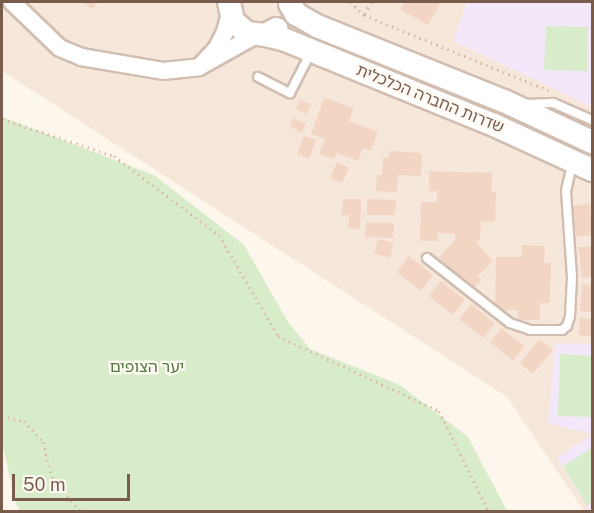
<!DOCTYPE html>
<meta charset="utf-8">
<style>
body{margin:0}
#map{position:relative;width:594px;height:513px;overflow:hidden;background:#fdf6ec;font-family:"Public Sans","Noto Sans Hebrew",sans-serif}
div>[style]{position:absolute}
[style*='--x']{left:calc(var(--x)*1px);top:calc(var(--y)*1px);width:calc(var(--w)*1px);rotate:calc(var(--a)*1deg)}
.residential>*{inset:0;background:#f5e8da}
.education>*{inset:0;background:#f3e8fa}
.green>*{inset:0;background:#d8ecc9}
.building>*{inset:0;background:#f3d5c3}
.path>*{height:3px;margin-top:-1.5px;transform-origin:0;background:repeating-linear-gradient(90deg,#d9b8a5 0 1.5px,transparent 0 6px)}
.roads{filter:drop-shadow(2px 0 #d1beb0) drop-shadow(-2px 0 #d1beb0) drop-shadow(0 2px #d1beb0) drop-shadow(0 -2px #d1beb0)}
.lane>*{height:8px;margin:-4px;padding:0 4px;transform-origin:4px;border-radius:4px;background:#fff}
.street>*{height:16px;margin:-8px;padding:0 8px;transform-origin:8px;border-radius:8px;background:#fff}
.secondary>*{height:22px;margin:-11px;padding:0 11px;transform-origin:11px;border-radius:11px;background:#fff}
span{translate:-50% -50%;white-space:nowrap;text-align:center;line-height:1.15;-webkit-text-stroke:4.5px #fffaf3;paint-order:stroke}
.street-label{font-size:16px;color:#7a5c4d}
.park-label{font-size:16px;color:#537a41}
.frame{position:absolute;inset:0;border:3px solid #7a5c4d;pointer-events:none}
.scale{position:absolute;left:12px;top:474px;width:118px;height:27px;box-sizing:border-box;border:3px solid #7a5c4d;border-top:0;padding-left:8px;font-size:18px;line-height:21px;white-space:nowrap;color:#7a5c4d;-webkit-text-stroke:4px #fffaf3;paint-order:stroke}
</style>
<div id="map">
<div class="residential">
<i style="clip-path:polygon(2px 2px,592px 2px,592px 511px,584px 511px,507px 397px,2px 71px)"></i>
</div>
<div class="education">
<i style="clip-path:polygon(467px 2px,592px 2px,592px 107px,453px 41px)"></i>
<i style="clip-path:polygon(555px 343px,592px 344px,592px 434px,548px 423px)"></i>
<i style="clip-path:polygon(592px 434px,592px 511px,590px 512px,557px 458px)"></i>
</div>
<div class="green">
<i style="clip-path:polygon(546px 26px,588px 27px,587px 71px,544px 70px)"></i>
<i style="clip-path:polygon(2px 117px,154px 175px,244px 245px,288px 322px,310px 349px,400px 385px,468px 437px,507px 511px,20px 511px,17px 506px,2px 443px)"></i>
<i style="clip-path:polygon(560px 354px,592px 356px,592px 417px,558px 416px)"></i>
<i style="clip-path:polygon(592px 448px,592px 502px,587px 506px,563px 466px)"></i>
</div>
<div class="building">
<i style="clip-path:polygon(82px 2px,98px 2px,92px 9px)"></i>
<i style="clip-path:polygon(405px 2px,441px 2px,428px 25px,400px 9px)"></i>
<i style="clip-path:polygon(324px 98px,354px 108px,349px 121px,378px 132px,371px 151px,363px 148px,358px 161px,336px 153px,334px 159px,319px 154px,325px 139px,311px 134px)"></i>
<i style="clip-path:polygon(300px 100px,311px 104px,307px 114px,296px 109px)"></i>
<i style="clip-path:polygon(293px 118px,306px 124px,302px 133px,289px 126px)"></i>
<i style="clip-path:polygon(304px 136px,316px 140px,309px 159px,297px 154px)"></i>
<i style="clip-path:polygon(389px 151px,422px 153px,421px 176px,398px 175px,397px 192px,376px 191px,377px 175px,382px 175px,383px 157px,388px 158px)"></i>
<i style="clip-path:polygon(337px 162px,349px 168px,342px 183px,330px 178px)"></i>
<i style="clip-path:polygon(429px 171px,492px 173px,491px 192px,496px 192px,495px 222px,481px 221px,480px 241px,475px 241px,493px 261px,477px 277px,481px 280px,471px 290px,439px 257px,455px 240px,455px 234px,438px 233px,438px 241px,420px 241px,421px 202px,437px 202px,437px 191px,429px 191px)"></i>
<i style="clip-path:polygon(343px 199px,361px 199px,360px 229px,348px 228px,349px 215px,342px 215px)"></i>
<i style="clip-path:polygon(367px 199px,396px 200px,395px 215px,367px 215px)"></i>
<i style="clip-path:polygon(590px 203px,592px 235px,576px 237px,573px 206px)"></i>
<i style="clip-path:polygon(366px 222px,394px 223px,393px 238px,365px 237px)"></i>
<i style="clip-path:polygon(378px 239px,394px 243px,390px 258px,374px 253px)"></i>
<i style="clip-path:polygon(522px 245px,545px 246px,544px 263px,551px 263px,550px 303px,540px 303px,540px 320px,518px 320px,518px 310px,495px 309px,496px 257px,522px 257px)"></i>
<i style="clip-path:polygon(592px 246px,592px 277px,582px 278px,578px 247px)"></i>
<i style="clip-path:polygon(409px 256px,433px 275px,421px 291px,397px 272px)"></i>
<i style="clip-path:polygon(441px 281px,465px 300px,453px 315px,429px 296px)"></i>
<i style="clip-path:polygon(582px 284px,592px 285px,592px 312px,580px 311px)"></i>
<i style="clip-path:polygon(471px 304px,495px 323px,483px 338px,459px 319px)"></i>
<i style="clip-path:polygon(580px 318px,592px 319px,592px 336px,579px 335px)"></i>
<i style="clip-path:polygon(501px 328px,525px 346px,513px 361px,490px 343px)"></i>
<i style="clip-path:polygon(539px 339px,553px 350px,533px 374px,520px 363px)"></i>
</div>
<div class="path">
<i style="--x:350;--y:2;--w:19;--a:43"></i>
<i style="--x:371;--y:2;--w:15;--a:118"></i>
<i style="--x:364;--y:15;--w:201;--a:22.2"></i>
<i style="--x:2;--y:119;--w:118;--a:18.3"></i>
<i style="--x:114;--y:156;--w:131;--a:37"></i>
<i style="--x:219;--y:235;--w:117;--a:59.7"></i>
<i style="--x:278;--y:336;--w:178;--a:25"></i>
<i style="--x:439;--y:411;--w:113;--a:63.7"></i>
<i style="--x:2;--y:416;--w:23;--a:13"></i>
<i style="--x:24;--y:421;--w:28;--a:48"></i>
<i style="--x:43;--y:442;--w:36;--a:76"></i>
<i style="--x:52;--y:477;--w:45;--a:50.4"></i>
</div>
<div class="roads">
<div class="lane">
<i style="--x:258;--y:77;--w:36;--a:27"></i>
<i style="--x:290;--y:93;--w:46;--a:-62.9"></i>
<i style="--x:525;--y:104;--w:28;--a:-2"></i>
<i style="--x:553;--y:103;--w:43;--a:23.6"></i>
<i style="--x:427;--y:258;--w:105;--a:38.1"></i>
<i style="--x:510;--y:323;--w:21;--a:19"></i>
<i style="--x:530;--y:330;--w:32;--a:0"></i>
<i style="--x:562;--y:330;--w:6;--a:-39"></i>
<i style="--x:567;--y:326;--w:10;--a:-73"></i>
<i style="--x:570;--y:316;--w:39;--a:-87"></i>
<i style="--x:572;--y:277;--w:86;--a:-94"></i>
<i style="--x:566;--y:191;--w:28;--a:-77"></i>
</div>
<div class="street">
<i style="--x:12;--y:2;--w:66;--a:43.8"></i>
<i style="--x:60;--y:48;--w:23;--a:23"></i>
<i style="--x:81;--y:57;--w:83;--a:9.7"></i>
<i style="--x:163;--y:71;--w:36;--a:-6"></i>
<i style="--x:230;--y:13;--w:20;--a:105"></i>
<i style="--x:225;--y:32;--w:18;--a:117"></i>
<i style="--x:217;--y:48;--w:26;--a:133"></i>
<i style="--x:199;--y:67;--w:65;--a:-29.3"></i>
</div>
<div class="secondary">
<i style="--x:229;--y:2;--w:19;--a:78"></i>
<i style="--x:233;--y:21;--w:18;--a:41"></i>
<i style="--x:247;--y:33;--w:18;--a:6"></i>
<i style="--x:265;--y:35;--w:13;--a:-27"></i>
<i style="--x:290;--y:4;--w:12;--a:59"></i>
<i style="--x:296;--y:14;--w:24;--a:30"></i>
<i style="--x:317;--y:26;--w:201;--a:21.9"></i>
<i style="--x:504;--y:101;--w:97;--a:25"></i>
<i style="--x:265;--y:35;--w:18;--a:13"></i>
<i style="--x:283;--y:39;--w:228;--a:22.2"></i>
<i style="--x:494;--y:125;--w:108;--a:24.7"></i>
</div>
</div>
<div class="street-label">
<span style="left:430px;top:99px;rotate:22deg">שדרות החברה הכלכלית</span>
</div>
<div class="park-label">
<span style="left:147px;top:367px">יער הצופים</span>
</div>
<div class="frame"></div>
<div class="scale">50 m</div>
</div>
